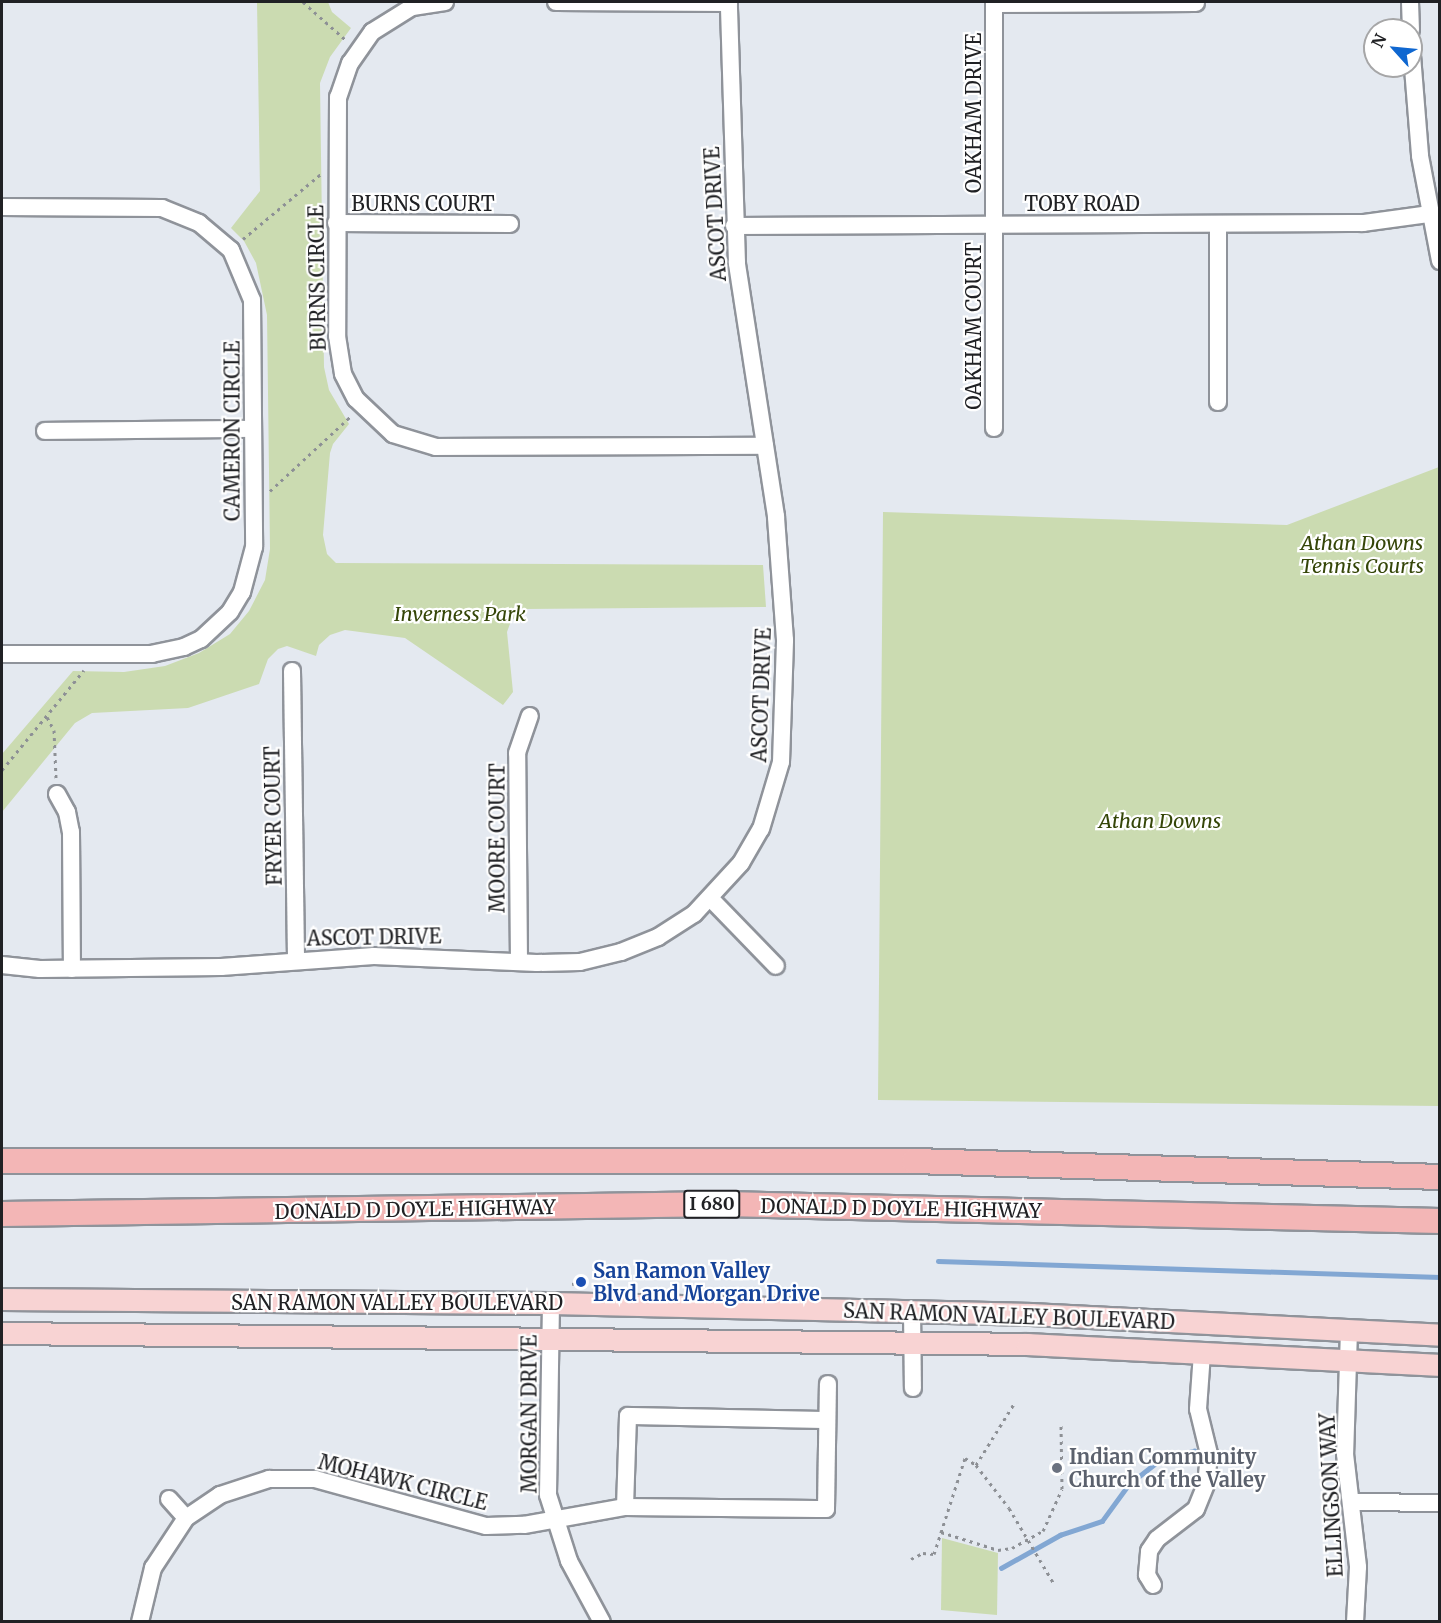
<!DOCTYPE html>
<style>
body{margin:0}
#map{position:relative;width:1441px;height:1623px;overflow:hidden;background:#e4e9f0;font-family:Merriweather,serif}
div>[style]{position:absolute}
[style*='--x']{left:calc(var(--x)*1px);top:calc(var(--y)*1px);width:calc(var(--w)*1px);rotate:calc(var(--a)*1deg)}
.green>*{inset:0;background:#cbdbb1}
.stream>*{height:4.5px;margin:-2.25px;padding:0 2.25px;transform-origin:2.25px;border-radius:2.25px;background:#82a7d3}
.path>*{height:3px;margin-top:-1.5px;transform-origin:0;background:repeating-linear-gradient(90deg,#8d9095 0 3px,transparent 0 7.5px)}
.roads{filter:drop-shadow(2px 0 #8f939a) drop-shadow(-2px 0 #8f939a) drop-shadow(0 2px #8f939a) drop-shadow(0 -2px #8f939a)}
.minor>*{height:16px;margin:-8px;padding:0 8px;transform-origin:8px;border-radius:8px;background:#fff}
.major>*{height:21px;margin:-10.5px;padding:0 10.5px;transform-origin:10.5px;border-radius:10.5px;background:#f8d3d3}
.highway>*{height:24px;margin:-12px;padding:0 12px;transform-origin:12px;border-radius:12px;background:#f3b6b6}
.dots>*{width:16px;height:16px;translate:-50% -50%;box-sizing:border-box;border:3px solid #fff;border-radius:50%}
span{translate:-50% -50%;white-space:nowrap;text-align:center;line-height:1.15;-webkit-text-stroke:4.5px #fff;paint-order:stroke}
.shield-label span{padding:2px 4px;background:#fff;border:2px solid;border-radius:4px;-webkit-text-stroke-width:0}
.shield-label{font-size:18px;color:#202124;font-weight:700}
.street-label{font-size:20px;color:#202124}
.park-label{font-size:20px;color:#354608;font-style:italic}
.transit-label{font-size:20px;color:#164399;font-weight:700}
.left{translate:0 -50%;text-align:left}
.worship-label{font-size:20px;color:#5b616d;font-weight:700}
.frame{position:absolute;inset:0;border:3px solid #202124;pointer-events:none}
.north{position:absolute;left:1363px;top:18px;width:60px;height:60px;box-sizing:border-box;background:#fff;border:2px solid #a6a6a7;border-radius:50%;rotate:297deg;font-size:16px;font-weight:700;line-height:24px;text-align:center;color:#202124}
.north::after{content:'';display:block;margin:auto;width:21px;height:27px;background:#0f67d0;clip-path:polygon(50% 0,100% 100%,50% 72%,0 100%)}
</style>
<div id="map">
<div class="green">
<i style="clip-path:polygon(257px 2px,328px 2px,332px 12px,351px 28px,330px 57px,320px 83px,324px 367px,329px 390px,349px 424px,333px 444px,330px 453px,323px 535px,327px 554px,336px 563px,763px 565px,766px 607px,525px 609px,511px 621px,507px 632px,513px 692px,503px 705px,405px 638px,345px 630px,330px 635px,319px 645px,316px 656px,287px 646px,278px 649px,268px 659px,259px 684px,188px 708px,92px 713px,75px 723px,2px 812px,2px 754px,73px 671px,124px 672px,165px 666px,199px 653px,230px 634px,249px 611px,265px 580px,270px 549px,267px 315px,256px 263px,244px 241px,231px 228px,260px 191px)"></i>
<i style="clip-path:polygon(1439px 467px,1439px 1106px,878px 1100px,883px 512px,1287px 525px)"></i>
<i style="clip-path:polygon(942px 1538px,998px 1553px,997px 1615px,941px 1610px)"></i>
</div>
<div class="stream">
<i style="--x:938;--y:1261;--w:502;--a:1.83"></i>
<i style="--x:1001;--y:1568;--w:68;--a:-29.2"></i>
<i style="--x:1060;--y:1535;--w:44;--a:-18.4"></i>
<i style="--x:1102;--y:1521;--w:46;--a:-53.9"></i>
<i style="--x:1129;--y:1484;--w:36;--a:-38"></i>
<i style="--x:1157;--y:1462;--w:39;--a:-17"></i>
</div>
<div class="path">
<i style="--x:303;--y:2;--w:57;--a:41.5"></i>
<i style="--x:243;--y:239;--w:104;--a:-39.9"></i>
<i style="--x:270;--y:491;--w:110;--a:-42.8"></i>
<i style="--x:47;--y:717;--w:15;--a:62"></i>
<i style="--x:54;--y:730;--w:48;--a:87.6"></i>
<i style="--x:2;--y:770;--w:129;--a:-50.6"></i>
<i style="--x:572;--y:1284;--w:9;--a:-13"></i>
<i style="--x:976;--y:1465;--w:54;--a:52.5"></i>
<i style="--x:1009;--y:1508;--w:86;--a:59.3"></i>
<i style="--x:941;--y:1532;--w:60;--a:17.5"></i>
<i style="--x:998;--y:1550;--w:14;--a:-8"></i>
<i style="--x:1012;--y:1548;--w:35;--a:-29"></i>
<i style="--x:1043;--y:1531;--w:46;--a:-65.7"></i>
<i style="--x:1062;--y:1489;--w:66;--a:-90.9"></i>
<i style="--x:911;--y:1559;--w:13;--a:-27"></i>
<i style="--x:923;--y:1553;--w:11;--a:5"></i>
<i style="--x:934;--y:1554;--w:101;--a:-72.1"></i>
<i style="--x:965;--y:1458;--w:13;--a:32"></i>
<i style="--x:976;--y:1465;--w:74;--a:-58.2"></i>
</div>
<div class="roads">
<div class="minor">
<i style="--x:445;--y:2;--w:33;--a:171"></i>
<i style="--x:412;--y:7;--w:47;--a:148"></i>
<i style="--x:372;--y:32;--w:38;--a:125"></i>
<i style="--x:350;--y:63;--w:36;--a:109"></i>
<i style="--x:338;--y:97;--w:239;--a:90.2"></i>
<i style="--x:337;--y:336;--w:38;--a:81"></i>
<i style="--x:343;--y:374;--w:28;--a:63"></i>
<i style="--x:356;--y:399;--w:51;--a:43.4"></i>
<i style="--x:393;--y:434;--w:45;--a:16.8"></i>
<i style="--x:436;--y:447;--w:329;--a:-0.2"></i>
<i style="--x:556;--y:2;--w:173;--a:0.3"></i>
<i style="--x:1410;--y:2;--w:28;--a:88"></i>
<i style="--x:994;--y:4;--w:202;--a:-0.3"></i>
<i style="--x:1411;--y:43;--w:113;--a:85.4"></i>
<i style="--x:1420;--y:156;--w:107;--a:79.2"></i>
<i style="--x:2;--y:207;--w:160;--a:0.4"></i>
<i style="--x:162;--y:208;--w:40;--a:22"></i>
<i style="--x:199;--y:223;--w:42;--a:40.2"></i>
<i style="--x:231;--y:250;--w:54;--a:67.2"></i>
<i style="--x:252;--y:300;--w:247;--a:89.5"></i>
<i style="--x:254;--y:547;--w:47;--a:104.9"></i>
<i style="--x:242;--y:592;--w:23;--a:121"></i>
<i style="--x:230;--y:612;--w:40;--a:137"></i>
<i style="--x:201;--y:639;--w:19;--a:155"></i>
<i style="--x:184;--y:647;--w:33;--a:168"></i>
<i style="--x:152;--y:654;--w:150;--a:180"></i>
<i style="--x:336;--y:223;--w:174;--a:0.3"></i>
<i style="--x:734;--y:226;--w:629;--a:-0.27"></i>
<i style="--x:1363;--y:223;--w:67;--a:-7.8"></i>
<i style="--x:1218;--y:402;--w:178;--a:-90"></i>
<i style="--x:994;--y:428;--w:426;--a:-90"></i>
<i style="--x:45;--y:431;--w:207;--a:-0.6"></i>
<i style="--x:292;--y:671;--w:289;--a:89.2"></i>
<i style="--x:57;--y:794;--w:21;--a:61"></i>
<i style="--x:67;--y:812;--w:20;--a:79"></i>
<i style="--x:71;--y:832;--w:137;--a:89.6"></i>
<i style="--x:711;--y:899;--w:93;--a:45.9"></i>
<i style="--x:519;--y:962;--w:209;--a:-90.5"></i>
<i style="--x:517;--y:753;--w:39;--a:-71"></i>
<i style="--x:2;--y:965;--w:38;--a:6"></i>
<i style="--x:40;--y:969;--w:181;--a:-0.6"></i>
<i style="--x:221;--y:967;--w:153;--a:-4.1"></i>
<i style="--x:374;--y:956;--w:163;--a:2.5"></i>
<i style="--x:537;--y:963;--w:43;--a:-1.3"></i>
<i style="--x:580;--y:962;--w:42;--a:-13.7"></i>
<i style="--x:621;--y:952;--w:40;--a:-22"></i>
<i style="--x:658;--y:937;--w:43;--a:-32.6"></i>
<i style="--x:694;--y:914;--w:69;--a:-47.3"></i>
<i style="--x:741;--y:863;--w:39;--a:-60"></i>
<i style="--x:761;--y:829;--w:70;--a:-73.4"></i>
<i style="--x:781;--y:762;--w:122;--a:-88.1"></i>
<i style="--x:785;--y:640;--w:124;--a:-94.2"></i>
<i style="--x:776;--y:516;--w:256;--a:-98.8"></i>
<i style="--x:737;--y:263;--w:261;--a:-91.8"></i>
<i style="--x:551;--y:1303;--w:192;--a:90.9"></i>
<i style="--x:548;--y:1495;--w:69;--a:72.3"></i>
<i style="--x:569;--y:1561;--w:69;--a:61.6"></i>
<i style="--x:912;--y:1311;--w:77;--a:89.3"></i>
<i style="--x:1349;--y:1330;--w:124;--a:91.8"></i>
<i style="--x:1345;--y:1454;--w:114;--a:83.4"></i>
<i style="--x:1358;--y:1567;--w:55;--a:93.1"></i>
<i style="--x:169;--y:1499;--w:25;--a:48"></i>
<i style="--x:1351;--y:1502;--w:89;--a:0.6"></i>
<i style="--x:625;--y:1507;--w:91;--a:-88.1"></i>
<i style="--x:628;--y:1416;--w:199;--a:1.2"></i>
<i style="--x:1153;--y:1585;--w:12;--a:-121"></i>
<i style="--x:1147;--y:1575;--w:24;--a:-85"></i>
<i style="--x:1149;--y:1551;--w:14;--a:-56"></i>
<i style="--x:1157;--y:1539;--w:49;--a:-37.6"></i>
<i style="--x:1196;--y:1509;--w:27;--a:-68"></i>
<i style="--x:1206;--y:1484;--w:30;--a:-84"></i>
<i style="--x:1209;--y:1454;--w:46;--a:-103.7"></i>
<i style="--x:1198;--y:1409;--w:56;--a:-85.9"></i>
<i style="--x:140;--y:1622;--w:56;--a:-76.5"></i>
<i style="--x:153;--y:1568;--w:60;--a:-56.6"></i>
<i style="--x:186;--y:1518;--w:41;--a:-34.1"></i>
<i style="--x:220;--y:1495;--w:52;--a:-18.1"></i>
<i style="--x:269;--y:1479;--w:46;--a:0"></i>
<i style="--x:315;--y:1479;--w:177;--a:15.4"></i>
<i style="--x:486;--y:1526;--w:38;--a:-2"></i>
<i style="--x:524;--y:1525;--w:103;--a:-10.1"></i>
<i style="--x:625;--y:1507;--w:201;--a:0.6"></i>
<i style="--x:826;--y:1509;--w:125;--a:-89.1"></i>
</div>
<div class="major">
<i style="--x:2;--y:1299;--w:549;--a:0.42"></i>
<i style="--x:551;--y:1303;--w:480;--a:1.3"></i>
<i style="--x:1031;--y:1314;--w:410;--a:2.9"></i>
<i style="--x:2;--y:1333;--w:1025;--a:0.61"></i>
<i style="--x:1027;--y:1344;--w:414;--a:2.9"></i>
</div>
<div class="highway">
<i style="--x:2;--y:1161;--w:912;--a:0"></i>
<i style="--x:914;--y:1161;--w:526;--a:1.74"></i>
<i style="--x:2;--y:1214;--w:723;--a:-0.79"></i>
<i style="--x:725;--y:1204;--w:715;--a:1.36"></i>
</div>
</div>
<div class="dots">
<i style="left:581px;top:1282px;background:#1a4fb4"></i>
<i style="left:1057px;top:1468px;background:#6b7280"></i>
</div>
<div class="shield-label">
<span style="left:712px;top:1204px">I 680</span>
</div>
<div class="street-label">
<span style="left:973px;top:113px;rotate:-90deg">OAKHAM DRIVE</span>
<span style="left:423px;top:203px">BURNS COURT</span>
<span style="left:1082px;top:203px">TOBY ROAD</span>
<span style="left:715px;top:214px;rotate:-93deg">ASCOT DRIVE</span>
<span style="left:317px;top:278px;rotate:-91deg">BURNS CIRCLE</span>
<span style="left:973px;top:326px;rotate:-90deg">OAKHAM COURT</span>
<span style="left:232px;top:431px;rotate:-90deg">CAMERON CIRCLE</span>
<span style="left:761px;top:695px;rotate:-88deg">ASCOT DRIVE</span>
<span style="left:273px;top:816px;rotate:-91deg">FRYER COURT</span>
<span style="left:497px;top:838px;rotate:-90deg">MOORE COURT</span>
<span style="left:374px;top:937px;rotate:-1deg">ASCOT DRIVE</span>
<span style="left:901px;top:1208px;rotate:1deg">DONALD D DOYLE HIGHWAY</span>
<span style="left:415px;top:1209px;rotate:-1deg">DONALD D DOYLE HIGHWAY</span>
<span style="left:397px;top:1302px">SAN RAMON VALLEY BOULEVARD</span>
<span style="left:1009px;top:1316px;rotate:2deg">SAN RAMON VALLEY BOULEVARD</span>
<span style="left:529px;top:1414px;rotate:-90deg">MORGAN DRIVE</span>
<span style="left:403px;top:1482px;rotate:14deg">MOHAWK CIRCLE</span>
<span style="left:1331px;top:1495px;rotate:-93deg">ELLINGSON WAY</span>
</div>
<div class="park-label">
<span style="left:1362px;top:554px">Athan Downs<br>Tennis Courts</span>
<span style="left:460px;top:613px">Inverness Park</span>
<span style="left:1160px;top:820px">Athan Downs</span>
</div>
<div class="transit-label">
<span class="left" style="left:593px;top:1282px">San Ramon Valley<br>Blvd and Morgan Drive</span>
</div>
<div class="worship-label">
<span class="left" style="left:1069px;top:1468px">Indian Community<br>Church of the Valley</span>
</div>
<div class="frame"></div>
<div class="north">N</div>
</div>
